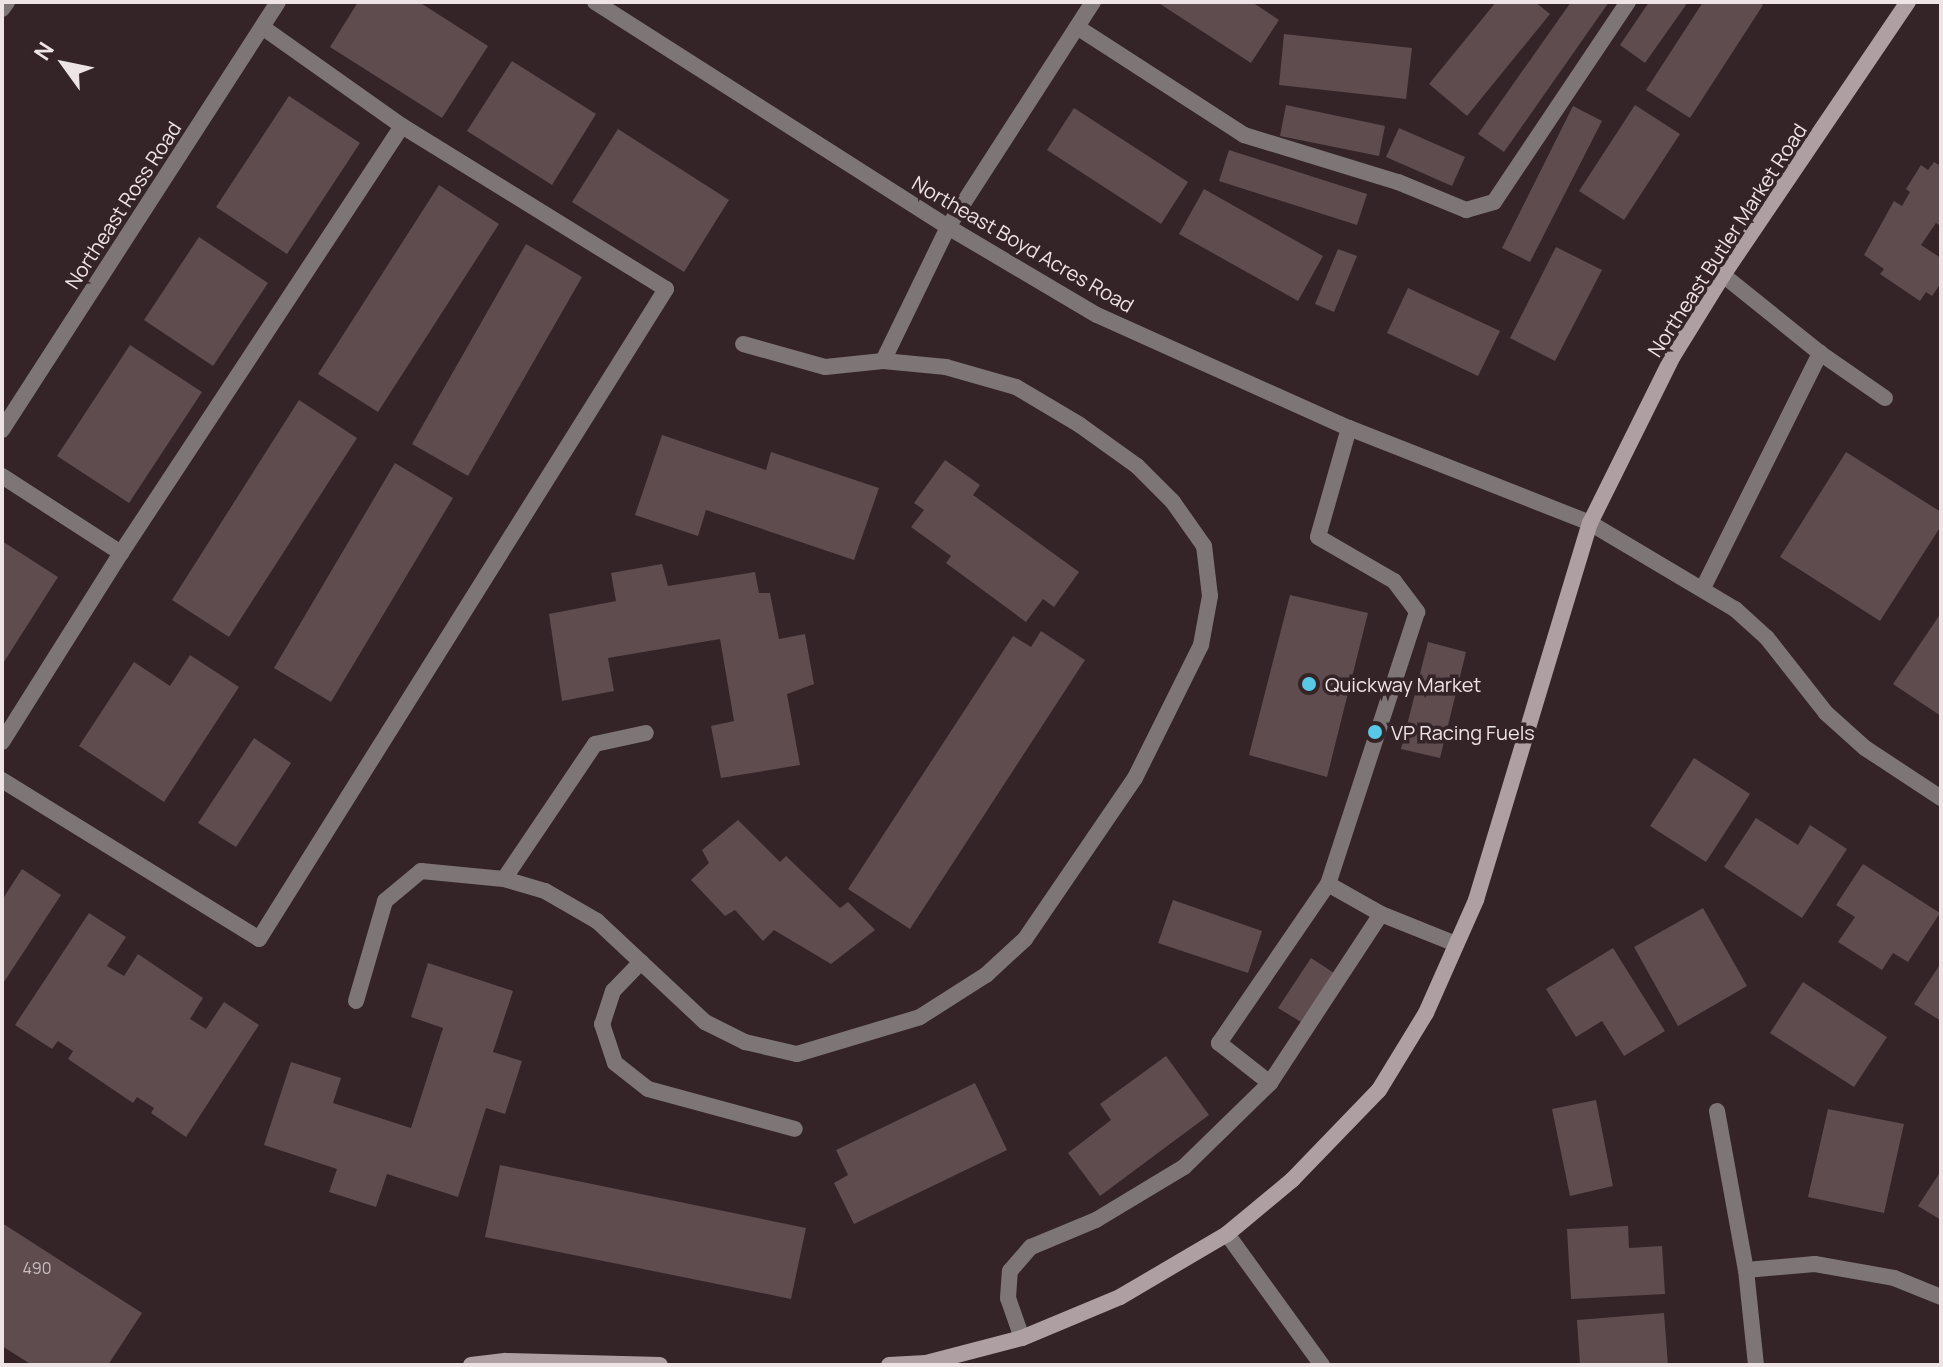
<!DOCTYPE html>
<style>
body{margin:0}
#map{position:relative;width:1943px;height:1367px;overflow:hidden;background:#342427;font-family:Manrope,sans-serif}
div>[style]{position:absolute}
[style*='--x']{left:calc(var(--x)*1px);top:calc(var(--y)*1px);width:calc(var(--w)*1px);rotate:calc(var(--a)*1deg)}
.building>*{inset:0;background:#5e4c4f}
.service>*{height:16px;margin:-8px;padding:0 8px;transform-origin:8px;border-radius:8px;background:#7e7576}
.minor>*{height:16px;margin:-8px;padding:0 8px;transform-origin:8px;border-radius:8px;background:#7e7576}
.tertiary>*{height:16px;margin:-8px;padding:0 8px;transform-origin:8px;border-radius:8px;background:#7e7576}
.secondary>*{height:16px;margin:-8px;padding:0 8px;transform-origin:8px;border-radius:8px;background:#aea0a2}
.dots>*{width:22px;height:22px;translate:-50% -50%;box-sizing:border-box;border:4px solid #342427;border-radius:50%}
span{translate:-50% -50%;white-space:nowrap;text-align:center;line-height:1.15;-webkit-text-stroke:7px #342427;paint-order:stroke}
.number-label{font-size:16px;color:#cabdc0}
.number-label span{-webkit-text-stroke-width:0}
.street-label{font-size:20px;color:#eee3e5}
.poi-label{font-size:20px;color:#eee3e5}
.left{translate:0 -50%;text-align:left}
.frame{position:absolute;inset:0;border:4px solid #eee3e5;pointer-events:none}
.north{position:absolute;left:24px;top:24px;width:80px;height:80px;-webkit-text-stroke:6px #342427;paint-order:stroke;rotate:303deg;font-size:22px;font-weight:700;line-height:32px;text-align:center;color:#eee3e5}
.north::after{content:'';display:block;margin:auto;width:28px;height:36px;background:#eee3e5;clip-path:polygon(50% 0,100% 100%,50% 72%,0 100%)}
</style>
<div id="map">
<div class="building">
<i style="clip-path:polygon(358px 2px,419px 2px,488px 46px,442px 118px,330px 47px)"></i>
<i style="clip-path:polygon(1157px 2px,1252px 2px,1279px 20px,1251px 63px)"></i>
<i style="clip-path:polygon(1496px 2px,1535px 2px,1550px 14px,1467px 116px,1429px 84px)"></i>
<i style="clip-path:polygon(1571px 2px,1609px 2px,1504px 152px,1478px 134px)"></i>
<i style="clip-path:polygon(1649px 2px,1688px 2px,1645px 63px,1620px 45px)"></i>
<i style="clip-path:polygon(1703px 2px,1758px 2px,1763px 5px,1690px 118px,1646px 90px)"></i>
<i style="clip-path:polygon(1284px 34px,1412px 48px,1406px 99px,1279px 85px)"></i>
<i style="clip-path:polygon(512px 61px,596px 114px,552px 185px,467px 131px)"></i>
<i style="clip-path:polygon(289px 96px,360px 143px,287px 254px,216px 207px)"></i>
<i style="clip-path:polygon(1286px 105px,1385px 126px,1379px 156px,1280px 136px)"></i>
<i style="clip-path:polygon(1635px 105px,1680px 134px,1624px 220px,1579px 191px)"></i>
<i style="clip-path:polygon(1573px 106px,1602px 121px,1530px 262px,1502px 248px)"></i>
<i style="clip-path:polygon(1074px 108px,1188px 182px,1161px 224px,1047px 150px)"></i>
<i style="clip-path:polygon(1399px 128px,1465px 157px,1452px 186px,1386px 157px)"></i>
<i style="clip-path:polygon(618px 129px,729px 200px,684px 272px,572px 202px)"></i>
<i style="clip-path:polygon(1229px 150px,1367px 194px,1357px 225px,1219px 181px)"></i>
<i style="clip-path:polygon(1934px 162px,1941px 166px,1941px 226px,1936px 223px,1921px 245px,1941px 258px,1941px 283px,1932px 296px,1926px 292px,1920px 301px,1880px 274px,1884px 269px,1864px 255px,1894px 201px,1902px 206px,1910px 192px,1906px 189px,1921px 165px,1928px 170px)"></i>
<i style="clip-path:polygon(439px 185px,499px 224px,378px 412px,318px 374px)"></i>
<i style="clip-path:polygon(1204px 189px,1323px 256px,1298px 301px,1179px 234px)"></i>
<i style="clip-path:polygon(199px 237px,268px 283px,213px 366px,144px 320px)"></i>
<i style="clip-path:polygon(526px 244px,582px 277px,468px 476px,412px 444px)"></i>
<i style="clip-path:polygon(1556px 247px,1602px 270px,1555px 361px,1510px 338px)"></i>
<i style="clip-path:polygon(1338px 249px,1357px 256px,1334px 312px,1315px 304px)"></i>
<i style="clip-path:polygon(1408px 288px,1500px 331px,1478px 376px,1387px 333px)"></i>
<i style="clip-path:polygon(130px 345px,202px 392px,129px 503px,57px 456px)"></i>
<i style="clip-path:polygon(299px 400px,357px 438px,229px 637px,172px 600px)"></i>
<i style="clip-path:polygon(662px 435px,766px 470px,771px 452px,879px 488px,854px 560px,706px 510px,698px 536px,635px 515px)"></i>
<i style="clip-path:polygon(1846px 452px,1941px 512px,1941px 526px,1880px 621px,1780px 557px)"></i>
<i style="clip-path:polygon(945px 460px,980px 485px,973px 495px,1079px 572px,1054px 607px,1043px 599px,1026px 622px,946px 563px,951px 556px,911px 527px,924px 510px,914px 503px)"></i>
<i style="clip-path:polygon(395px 463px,453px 498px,331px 702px,274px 668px)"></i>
<i style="clip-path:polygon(2px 541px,58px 577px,2px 665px)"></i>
<i style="clip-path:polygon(662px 564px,668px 586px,755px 572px,759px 593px,770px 593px,779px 639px,805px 634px,814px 684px,787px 694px,800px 765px,721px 778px,711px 726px,734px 721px,720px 639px,608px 658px,614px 691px,562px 701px,549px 614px,616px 601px,611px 573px)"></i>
<i style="clip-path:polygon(1290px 595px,1368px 613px,1327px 777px,1249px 755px)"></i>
<i style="clip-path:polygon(1941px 613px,1941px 716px,1893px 684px)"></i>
<i style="clip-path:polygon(1041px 631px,1085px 660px,910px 929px,848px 889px,1013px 636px,1031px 647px)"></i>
<i style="clip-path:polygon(1428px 642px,1466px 652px,1440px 758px,1401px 749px)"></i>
<i style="clip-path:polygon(190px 655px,239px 687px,164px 802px,79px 746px,134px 662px,170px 686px)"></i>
<i style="clip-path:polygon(254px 738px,291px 763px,236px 847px,198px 823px)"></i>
<i style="clip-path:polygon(1694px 758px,1750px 794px,1706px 862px,1650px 826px)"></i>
<i style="clip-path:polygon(1756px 818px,1798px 845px,1810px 825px,1847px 849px,1802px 918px,1724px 867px)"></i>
<i style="clip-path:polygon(738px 820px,780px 862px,786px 856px,840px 908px,848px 902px,875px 930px,831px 964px,774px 930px,763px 941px,735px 910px,725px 916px,691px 880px,709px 863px,702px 850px)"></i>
<i style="clip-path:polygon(1863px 864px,1940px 913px,1908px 962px,1893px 953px,1882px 970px,1838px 942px,1855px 917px,1836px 905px)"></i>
<i style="clip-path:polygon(22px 869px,61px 895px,2px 985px,2px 895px,4px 897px)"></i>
<i style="clip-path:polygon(1173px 900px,1262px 931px,1248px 973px,1158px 943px)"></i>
<i style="clip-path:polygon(1703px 908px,1747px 986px,1678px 1026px,1634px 947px)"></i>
<i style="clip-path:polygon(89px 913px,126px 937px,107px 966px,124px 976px,138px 954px,203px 998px,190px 1019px,206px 1029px,224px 1002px,259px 1025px,186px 1137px,151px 1113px,154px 1108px,137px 1097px,133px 1103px,68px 1059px,73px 1051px,58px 1041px,52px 1049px,15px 1025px)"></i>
<i style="clip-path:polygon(1613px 948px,1665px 1031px,1624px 1056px,1602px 1021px,1576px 1037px,1546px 989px)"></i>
<i style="clip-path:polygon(1311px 958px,1334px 973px,1301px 1022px,1278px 1008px)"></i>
<i style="clip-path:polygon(428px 963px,513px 991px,493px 1052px,522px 1061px,505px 1114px,486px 1108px,458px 1197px,387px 1174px,376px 1207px,329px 1192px,337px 1169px,264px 1145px,291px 1062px,341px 1078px,333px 1103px,411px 1128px,443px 1028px,411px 1017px)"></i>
<i style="clip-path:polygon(1941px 963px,1941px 1021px,1914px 1004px)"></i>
<i style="clip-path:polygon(1803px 982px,1887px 1037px,1854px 1087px,1770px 1033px)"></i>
<i style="clip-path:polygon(1166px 1056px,1209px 1115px,1100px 1196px,1068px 1153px,1111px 1120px,1100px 1104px)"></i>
<i style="clip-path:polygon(975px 1083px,1007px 1150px,854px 1224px,834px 1183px,848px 1175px,836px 1150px)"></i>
<i style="clip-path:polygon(1596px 1100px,1613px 1186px,1570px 1196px,1552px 1109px)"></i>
<i style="clip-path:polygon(1828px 1109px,1904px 1124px,1884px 1213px,1808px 1197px)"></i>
<i style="clip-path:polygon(500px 1165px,806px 1228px,791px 1299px,485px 1237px)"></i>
<i style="clip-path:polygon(1941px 1171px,1941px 1220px,1918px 1206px)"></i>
<i style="clip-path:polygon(2px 1223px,142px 1313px,108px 1365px,32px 1365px,2px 1346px)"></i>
<i style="clip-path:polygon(1628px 1226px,1629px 1248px,1662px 1246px,1665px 1294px,1571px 1299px,1567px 1229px)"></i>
<i style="clip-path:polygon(1664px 1313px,1668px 1365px,1580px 1365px,1577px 1320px)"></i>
</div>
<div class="service">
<i style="--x:2;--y:9;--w:9;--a:-54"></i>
<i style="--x:1077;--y:27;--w:199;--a:32.9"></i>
<i style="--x:1244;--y:135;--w:161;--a:17"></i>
<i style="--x:1398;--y:182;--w:74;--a:22.4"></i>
<i style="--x:1466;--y:210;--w:29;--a:-16"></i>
<i style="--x:1494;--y:202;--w:241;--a:-56.2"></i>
<i style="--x:1723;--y:275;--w:124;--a:38.8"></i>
<i style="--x:1820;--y:353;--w:79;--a:34.7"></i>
<i style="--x:883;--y:361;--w:149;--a:-64.1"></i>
<i style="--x:948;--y:227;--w:268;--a:-57.2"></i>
<i style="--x:1349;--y:428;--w:113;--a:105.9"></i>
<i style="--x:1318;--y:537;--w:88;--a:30.1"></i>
<i style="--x:1394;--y:581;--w:39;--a:53"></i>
<i style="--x:1417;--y:612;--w:286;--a:108.1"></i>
<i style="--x:1328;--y:884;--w:193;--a:124.4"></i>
<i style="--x:1219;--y:1043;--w:65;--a:38.1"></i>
<i style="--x:1270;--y:1083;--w:202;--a:-56.7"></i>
<i style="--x:2;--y:476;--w:142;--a:32.9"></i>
<i style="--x:121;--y:553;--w:511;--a:-56.65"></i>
<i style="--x:402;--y:126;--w:171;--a:-144.7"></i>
<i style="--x:1703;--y:588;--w:263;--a:-63.5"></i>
<i style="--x:2;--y:742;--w:223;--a:-57.8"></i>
<i style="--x:2;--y:780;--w:302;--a:31.7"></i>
<i style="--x:259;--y:939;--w:767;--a:-57.95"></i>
<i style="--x:666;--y:289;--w:310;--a:-148.3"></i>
<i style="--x:504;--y:879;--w:163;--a:-56"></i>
<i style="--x:595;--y:744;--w:52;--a:-12.2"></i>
<i style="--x:1328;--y:884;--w:61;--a:29.5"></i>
<i style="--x:1381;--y:914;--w:81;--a:21.8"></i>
<i style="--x:641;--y:962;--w:40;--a:134"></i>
<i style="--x:613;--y:991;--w:35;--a:108"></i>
<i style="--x:602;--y:1024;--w:41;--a:71.6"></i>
<i style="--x:615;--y:1063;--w:42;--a:38.2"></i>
<i style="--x:648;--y:1089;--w:152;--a:15.2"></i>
<i style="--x:356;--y:1001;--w:104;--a:-73.8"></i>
<i style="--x:385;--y:901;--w:47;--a:-39.8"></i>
<i style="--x:421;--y:871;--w:83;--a:5.5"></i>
<i style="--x:504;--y:879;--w:43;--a:16.3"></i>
<i style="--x:545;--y:891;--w:60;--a:30"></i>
<i style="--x:597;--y:921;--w:148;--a:43.1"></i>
<i style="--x:705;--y:1022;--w:45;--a:26.6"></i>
<i style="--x:745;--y:1042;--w:53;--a:13"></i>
<i style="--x:797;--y:1054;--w:128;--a:-16.7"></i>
<i style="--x:920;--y:1017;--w:78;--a:-32.5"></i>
<i style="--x:986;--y:975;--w:53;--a:-42.7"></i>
<i style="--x:1025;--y:939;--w:195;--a:-55.7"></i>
<i style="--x:1135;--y:778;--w:148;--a:-63.6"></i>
<i style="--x:1201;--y:645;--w:50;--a:-79.6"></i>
<i style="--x:1210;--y:596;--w:50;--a:-96.8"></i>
<i style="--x:1204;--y:546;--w:54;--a:-125.2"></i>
<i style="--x:1173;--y:502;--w:51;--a:-135"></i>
<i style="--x:1137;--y:466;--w:70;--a:-144.3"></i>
<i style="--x:1080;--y:425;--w:74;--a:-149.3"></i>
<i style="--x:1016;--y:387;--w:73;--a:-164.1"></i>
<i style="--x:946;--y:367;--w:63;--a:-174.6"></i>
<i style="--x:883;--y:361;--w:58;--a:174.1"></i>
<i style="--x:825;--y:367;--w:85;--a:-164.3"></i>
<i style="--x:1022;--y:1338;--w:42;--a:-109.3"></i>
<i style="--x:1008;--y:1298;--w:27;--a:-86"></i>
<i style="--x:1010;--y:1271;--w:32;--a:-49"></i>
<i style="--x:1031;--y:1247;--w:70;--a:-22.6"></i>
<i style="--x:1096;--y:1220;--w:103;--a:-31.1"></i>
<i style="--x:1184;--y:1167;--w:120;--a:-44.3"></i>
</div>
<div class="minor">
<i style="--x:2;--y:430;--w:509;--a:-57.18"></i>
<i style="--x:1590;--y:523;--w:169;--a:30.7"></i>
<i style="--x:1735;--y:609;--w:43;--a:42.2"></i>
<i style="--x:1767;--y:638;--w:95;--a:51.8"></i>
<i style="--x:1826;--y:713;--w:52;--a:41.9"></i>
<i style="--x:1865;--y:748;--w:91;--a:33.3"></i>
<i style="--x:1717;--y:1111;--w:162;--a:79.7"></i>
<i style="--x:1746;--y:1270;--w:96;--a:84"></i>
<i style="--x:1746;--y:1270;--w:69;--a:-5"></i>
<i style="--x:1815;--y:1264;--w:80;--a:10"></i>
<i style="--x:1894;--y:1278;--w:51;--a:22"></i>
</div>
<div class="tertiary">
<i style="--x:595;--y:2;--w:419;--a:32.5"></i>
<i style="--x:948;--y:227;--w:173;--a:30.6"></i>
<i style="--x:1097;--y:315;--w:276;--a:24.2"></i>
<i style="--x:1349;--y:428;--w:259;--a:21.5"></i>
<i style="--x:1227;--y:1234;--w:162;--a:54.1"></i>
</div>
<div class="secondary">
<i style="--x:471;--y:1365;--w:34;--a:-7"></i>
<i style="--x:505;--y:1361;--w:155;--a:1.5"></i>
<i style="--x:889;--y:1365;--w:37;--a:-3"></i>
<i style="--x:926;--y:1363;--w:99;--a:-14.6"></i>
<i style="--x:1022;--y:1338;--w:106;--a:-22.7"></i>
<i style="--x:1120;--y:1297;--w:124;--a:-30.5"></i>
<i style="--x:1227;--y:1234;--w:85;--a:-39.7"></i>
<i style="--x:1292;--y:1180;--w:125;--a:-46"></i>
<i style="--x:1379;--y:1090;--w:90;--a:-58.6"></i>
<i style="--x:1426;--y:1013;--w:124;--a:-66.1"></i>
<i style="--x:1476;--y:900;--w:394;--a:-73.2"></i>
<i style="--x:1590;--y:523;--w:186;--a:-63.6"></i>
<i style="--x:1673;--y:356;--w:95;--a:-58.3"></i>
<i style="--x:1723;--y:275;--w:330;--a:-55.9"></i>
</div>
<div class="dots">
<i style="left:1309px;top:684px;background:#59c8e5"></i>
<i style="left:1375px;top:732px;background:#59c8e5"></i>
</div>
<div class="number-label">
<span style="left:37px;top:1268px">490</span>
</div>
<div class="street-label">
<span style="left:123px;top:205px;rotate:-57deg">Northeast Ross Road</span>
<span style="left:1727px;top:240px;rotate:-57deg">Northeast Butler Market Road</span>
<span style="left:1023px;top:244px;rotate:30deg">Northeast Boyd Acres Road</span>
</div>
<div class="poi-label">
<span class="left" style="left:1325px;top:684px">Quickway Market</span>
<span class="left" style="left:1391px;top:732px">VP Racing Fuels</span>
</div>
<div class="frame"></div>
<div class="north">N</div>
</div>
